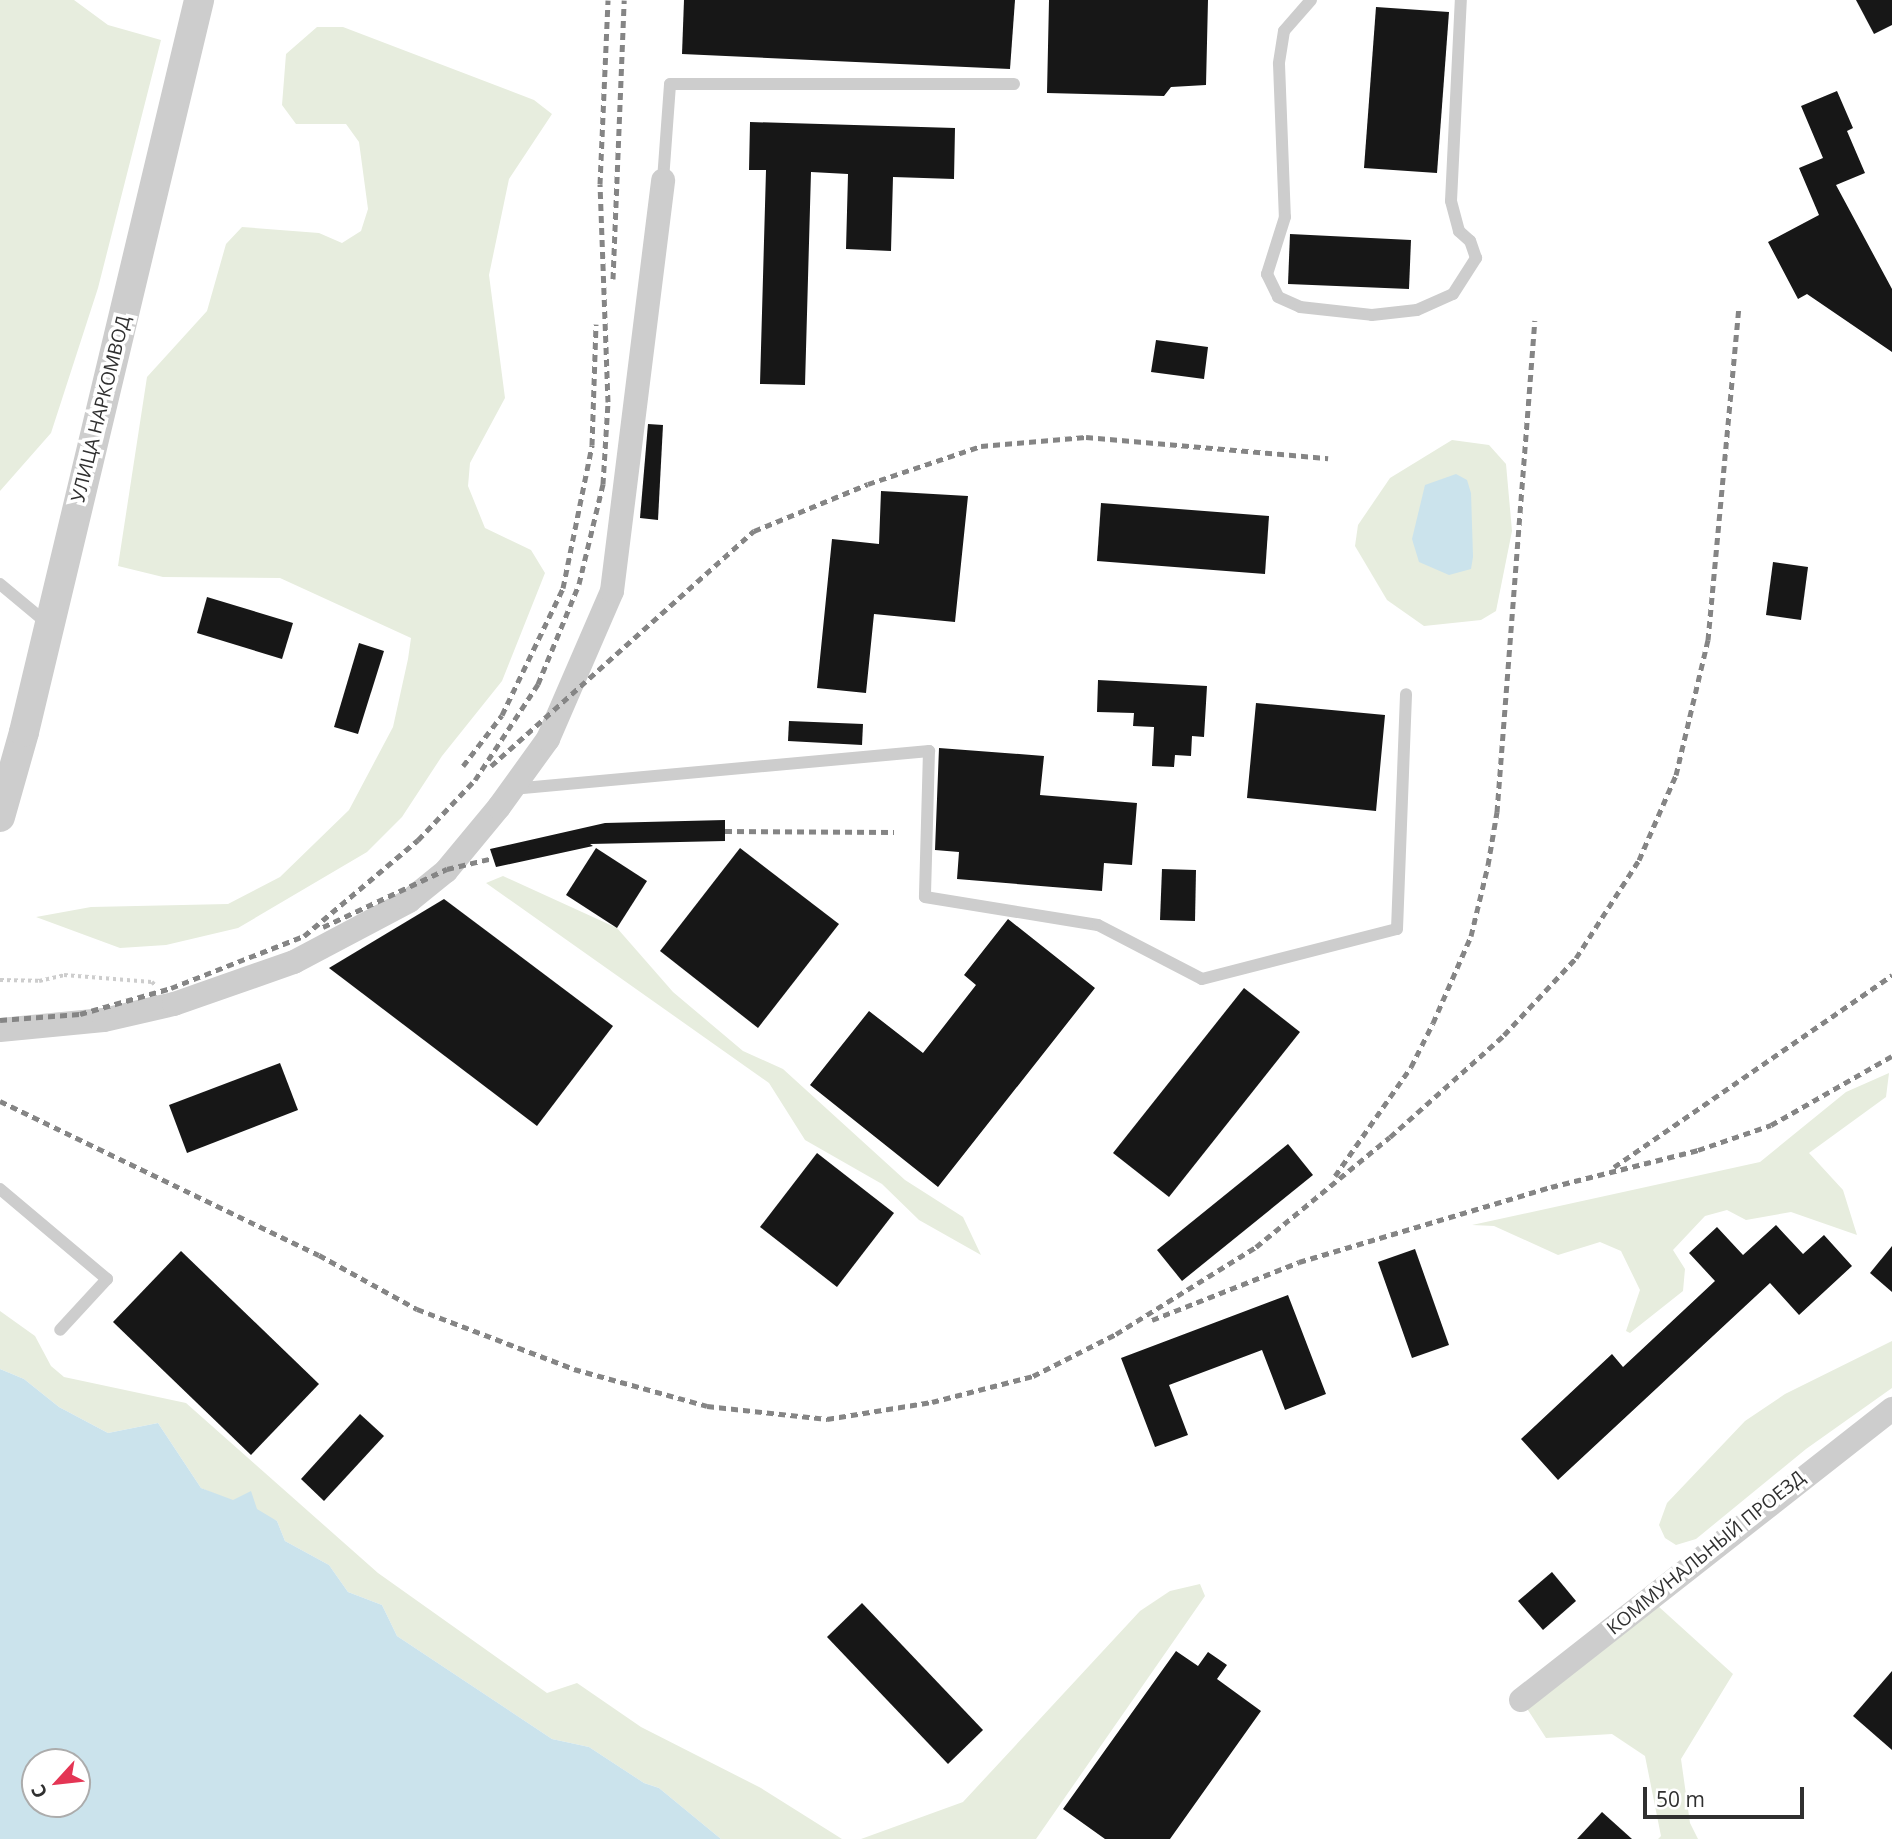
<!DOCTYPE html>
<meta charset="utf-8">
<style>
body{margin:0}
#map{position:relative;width:1892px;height:1839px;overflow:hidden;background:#fff;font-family:"Open Sans",sans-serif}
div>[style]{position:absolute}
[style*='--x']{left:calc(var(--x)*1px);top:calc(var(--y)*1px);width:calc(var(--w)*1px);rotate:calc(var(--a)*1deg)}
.green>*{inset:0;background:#e7edde}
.water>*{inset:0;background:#cbe3ec}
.building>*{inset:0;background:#171717}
.path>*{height:3.5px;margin-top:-1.75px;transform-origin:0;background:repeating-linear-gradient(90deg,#cdcdcd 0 3.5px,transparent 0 7px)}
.service>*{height:12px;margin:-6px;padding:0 6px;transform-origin:6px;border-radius:6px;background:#cdcdcd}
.minor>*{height:24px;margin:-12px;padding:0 12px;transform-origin:12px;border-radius:12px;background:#cdcdcd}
.tertiary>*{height:30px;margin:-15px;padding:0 15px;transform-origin:15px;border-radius:15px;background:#cdcdcd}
.rail>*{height:5px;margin-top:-2.5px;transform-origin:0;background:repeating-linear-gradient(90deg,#858585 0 7px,transparent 0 12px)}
span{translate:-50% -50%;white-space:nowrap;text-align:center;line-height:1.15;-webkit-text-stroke:7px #fff;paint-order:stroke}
.street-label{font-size:19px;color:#303030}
.north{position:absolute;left:21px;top:1748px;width:70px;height:70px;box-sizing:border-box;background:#fff;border:2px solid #acacac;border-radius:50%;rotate:243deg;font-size:19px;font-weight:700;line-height:28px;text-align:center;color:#303030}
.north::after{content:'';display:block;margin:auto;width:24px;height:32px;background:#e43554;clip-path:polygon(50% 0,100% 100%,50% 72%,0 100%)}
.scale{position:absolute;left:1643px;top:1787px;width:161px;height:32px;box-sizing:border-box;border:4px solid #303030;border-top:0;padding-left:9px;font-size:21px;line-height:24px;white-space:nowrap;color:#303030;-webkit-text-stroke:5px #fff;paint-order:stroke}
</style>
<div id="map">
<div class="green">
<i style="clip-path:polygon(0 0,74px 0,108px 25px,161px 40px,98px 288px,51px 433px,0 491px)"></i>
<i style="clip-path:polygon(317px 27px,343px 27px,534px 100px,552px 114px,509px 179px,489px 275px,505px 398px,470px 463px,468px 486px,485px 528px,531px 550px,545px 573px,502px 681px,442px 756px,402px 817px,367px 852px,238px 928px,166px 945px,120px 948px,36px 917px,91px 907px,228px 904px,280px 877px,349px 810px,393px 727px,408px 659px,411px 638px,280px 578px,163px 577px,118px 566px,147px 377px,207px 311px,226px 244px,242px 227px,319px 233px,342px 243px,361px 231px,368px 209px,359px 142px,346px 124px,296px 124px,282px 105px,286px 54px)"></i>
<i style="clip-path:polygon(1452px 440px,1489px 445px,1506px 464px,1512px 531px,1496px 611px,1481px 620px,1424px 626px,1387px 600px,1355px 546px,1358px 525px,1390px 478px)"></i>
<i style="clip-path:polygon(503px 876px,617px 928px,673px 992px,743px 1051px,783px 1069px,905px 1180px,963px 1217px,981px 1255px,919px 1220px,882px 1184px,805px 1140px,769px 1083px,486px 883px)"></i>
<i style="clip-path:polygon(1889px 1073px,1886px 1097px,1809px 1153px,1843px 1190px,1857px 1235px,1791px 1212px,1746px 1220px,1727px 1210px,1705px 1216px,1673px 1250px,1685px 1269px,1683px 1291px,1630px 1333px,1626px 1331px,1640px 1290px,1621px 1251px,1600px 1242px,1558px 1255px,1494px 1226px,1472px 1225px,1760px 1162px,1846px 1092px)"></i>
<i style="clip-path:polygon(0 1311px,35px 1336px,51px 1366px,64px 1377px,186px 1403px,378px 1573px,547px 1693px,577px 1683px,641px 1727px,761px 1788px,842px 1839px,721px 1839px,659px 1788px,644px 1783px,589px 1747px,552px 1739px,397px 1636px,382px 1605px,348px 1592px,329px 1565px,285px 1541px,277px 1521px,201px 1488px,158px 1423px,108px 1433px,59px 1407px,24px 1379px,0 1369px)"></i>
<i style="clip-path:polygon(1892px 1341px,1892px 1388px,1806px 1449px,1696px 1539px,1676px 1545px,1665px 1538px,1659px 1525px,1667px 1503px,1745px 1421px,1785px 1394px)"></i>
<i style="clip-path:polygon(1200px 1584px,1205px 1596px,1036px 1839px,861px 1839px,963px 1802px,1140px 1611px,1170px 1591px)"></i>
<i style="clip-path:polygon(1658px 1606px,1733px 1674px,1681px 1759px,1690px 1823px,1698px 1839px,1658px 1839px,1661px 1836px,1645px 1756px,1612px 1734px,1546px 1738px,1526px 1707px)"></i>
</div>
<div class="water">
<i style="clip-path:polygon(1456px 474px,1467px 480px,1471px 493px,1473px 557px,1471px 569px,1449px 575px,1419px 562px,1412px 539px,1425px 485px)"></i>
<i style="clip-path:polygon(evenodd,0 1369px,24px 1379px,59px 1407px,108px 1433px,158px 1423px,201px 1488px,233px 1500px,251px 1491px,257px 1509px,277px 1521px,285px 1541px,329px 1565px,348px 1592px,382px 1605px,397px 1636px,552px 1739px,589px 1747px,644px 1783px,659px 1788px,721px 1839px,0 1839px,0 1369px,77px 1762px,77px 1804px,35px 1804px,35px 1762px,77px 1762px)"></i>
</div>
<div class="building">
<i style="clip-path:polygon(684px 0,1015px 0,1010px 69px,682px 54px)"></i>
<i style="clip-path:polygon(1049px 0,1208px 0,1206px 85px,1171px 87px,1164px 96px,1047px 93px)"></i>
<i style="clip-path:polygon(1856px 0,1892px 0,1892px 25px,1874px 34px)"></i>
<i style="clip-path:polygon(1376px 7px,1449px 12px,1437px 173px,1364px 168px)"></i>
<i style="clip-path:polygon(1837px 91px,1853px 128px,1847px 131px,1865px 173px,1836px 185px,1892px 289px,1892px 352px,1807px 294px,1798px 299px,1768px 242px,1819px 215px,1799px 168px,1823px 158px,1801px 106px)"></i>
<i style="clip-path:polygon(750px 122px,955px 128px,954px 179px,893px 177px,891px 251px,846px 249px,848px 174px,811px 172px,805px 385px,760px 384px,766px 170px,749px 170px)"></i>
<i style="clip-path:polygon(1290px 234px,1411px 240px,1409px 289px,1288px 284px)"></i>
<i style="clip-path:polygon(1156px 340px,1208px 347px,1204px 379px,1151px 372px)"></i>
<i style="clip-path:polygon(648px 424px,663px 425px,658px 520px,640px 518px)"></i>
<i style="clip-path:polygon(881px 491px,968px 496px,955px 622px,874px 614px,866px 693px,817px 688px,832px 539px,879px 544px)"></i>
<i style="clip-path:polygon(1101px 503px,1269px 516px,1265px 574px,1097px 561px)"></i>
<i style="clip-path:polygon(1773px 562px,1808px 567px,1801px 620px,1766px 615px)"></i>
<i style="clip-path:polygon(207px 597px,293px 623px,282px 659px,197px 633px)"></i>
<i style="clip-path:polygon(359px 643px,384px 651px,358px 734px,334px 727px)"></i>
<i style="clip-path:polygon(1098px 680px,1207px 686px,1204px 737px,1192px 736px,1191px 756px,1175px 755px,1174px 767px,1152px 766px,1154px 727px,1133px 726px,1134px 713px,1097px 712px)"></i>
<i style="clip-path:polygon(1256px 703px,1385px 715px,1376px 811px,1247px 798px)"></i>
<i style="clip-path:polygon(789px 721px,863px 724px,862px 745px,788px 741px)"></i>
<i style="clip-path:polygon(939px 748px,1044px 756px,1040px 795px,1137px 803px,1132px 865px,1104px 863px,1102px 891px,957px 879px,959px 852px,935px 850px)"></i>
<i style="clip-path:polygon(725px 820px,725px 841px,590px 844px,593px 846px,496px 867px,490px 849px,605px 823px)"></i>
<i style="clip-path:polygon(596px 848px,647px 881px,617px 928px,566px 895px)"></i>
<i style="clip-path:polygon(740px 848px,839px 924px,758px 1028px,660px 951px)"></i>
<i style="clip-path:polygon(1162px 869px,1196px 870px,1195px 921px,1160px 920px)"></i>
<i style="clip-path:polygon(444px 899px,613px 1026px,537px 1126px,329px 968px)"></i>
<i style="clip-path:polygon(1008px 919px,1095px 988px,938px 1187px,810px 1085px,869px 1011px,923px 1053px,976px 985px,964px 975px)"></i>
<i style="clip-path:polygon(1244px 988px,1300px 1032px,1169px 1197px,1113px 1153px)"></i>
<i style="clip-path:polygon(280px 1063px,298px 1110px,187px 1153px,169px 1105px)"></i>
<i style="clip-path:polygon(1288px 1144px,1313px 1175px,1182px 1281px,1157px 1250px)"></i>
<i style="clip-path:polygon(817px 1153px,894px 1213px,837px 1287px,760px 1227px)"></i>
<i style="clip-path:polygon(1776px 1225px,1803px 1254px,1824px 1235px,1852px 1266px,1799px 1315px,1770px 1283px,1558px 1480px,1521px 1439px,1612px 1354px,1623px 1367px,1715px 1281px,1689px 1253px,1717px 1227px,1743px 1255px)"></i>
<i style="clip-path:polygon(1892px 1246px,1892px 1292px,1870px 1273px)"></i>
<i style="clip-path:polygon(1415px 1249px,1449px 1345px,1412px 1358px,1378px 1262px)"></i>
<i style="clip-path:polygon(181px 1251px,319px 1384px,251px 1455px,113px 1322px)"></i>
<i style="clip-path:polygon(1288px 1295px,1326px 1394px,1285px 1410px,1262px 1350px,1169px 1385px,1188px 1435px,1155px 1447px,1121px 1358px)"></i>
<i style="clip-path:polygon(360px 1414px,384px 1436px,324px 1501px,301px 1479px)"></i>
<i style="clip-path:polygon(1552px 1572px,1576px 1601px,1543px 1630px,1518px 1601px)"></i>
<i style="clip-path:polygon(862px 1603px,983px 1730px,948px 1764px,827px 1637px)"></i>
<i style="clip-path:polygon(1176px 1651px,1198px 1666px,1208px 1652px,1227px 1665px,1217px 1679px,1261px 1711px,1170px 1839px,1105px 1839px,1063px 1809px)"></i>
<i style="clip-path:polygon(1892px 1671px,1892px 1750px,1853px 1716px)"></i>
<i style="clip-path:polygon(1602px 1812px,1632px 1839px,1577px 1839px)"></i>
</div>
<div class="path">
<i style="--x:0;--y:980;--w:39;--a:1"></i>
<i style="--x:39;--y:981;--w:26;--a:-13"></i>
<i style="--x:64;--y:975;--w:88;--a:4.5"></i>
<i style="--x:152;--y:982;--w:6;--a:45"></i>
</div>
<div class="service">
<i style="--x:1311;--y:0;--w:41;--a:131.1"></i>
<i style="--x:1284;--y:31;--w:33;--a:99"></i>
<i style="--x:1279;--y:64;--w:153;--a:87.8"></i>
<i style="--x:1285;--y:217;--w:60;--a:107.5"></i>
<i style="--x:1267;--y:274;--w:25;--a:64"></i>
<i style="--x:1278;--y:297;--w:24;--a:24"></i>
<i style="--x:1300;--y:307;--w:72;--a:6.3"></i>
<i style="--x:1372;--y:315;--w:45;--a:-6.3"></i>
<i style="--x:1417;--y:310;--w:39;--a:-24"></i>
<i style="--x:1453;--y:294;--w:43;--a:-57.4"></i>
<i style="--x:1476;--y:258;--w:18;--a:-109"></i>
<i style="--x:1470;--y:241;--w:15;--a:-138"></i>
<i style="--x:1459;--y:231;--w:31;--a:-105"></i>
<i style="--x:1451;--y:201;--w:201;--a:-87.2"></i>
<i style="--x:663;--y:180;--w:96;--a:-85.8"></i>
<i style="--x:670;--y:84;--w:344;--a:0"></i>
<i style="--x:0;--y:584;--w:62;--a:39.8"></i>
<i style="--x:512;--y:789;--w:419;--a:-5.2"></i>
<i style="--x:929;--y:751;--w:146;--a:91.6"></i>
<i style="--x:925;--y:897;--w:175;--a:9.2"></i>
<i style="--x:1098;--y:925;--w:117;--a:27.4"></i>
<i style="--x:1202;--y:979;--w:201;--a:-14.4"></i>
<i style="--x:1397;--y:929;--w:235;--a:-87.8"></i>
<i style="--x:0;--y:1189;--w:140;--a:40.1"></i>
<i style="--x:107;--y:1279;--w:69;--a:132.7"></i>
</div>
<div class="minor">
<i style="--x:0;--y:1030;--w:104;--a:-5.5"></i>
<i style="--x:104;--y:1020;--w:72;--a:-12.9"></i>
<i style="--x:174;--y:1004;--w:127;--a:-19.3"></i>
<i style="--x:294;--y:962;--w:130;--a:-27.9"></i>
<i style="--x:409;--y:901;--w:48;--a:-39"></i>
<i style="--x:446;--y:871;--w:83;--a:-50.4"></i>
<i style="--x:499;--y:807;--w:84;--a:-54.2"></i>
<i style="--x:548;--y:739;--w:161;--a:-66.6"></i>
<i style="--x:612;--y:591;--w:414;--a:-82.9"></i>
<i style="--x:1521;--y:1700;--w:472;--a:-38.1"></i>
</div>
<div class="tertiary">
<i style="--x:0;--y:817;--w:88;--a:-74.2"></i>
<i style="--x:24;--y:732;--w:753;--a:-76.55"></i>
</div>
<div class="rail">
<i style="--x:613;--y:279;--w:279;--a:-87.7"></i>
<i style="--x:463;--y:766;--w:64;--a:-52.6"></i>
<i style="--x:502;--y:715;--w:141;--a:-64.3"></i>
<i style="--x:563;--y:588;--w:146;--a:-78.5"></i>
<i style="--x:592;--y:445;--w:121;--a:-88.1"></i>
<i style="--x:491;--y:766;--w:353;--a:-41.8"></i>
<i style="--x:754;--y:531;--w:123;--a:-22.4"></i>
<i style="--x:868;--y:484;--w:119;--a:-18.6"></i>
<i style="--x:981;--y:446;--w:105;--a:-4.9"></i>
<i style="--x:1086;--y:437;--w:243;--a:5"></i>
<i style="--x:725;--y:831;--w:169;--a:0.3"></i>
<i style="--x:323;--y:927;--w:137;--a:-25.1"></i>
<i style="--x:447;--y:869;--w:47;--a:-13.4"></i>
<i style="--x:0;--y:1020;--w:80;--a:-4.3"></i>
<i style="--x:80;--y:1014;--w:95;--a:-15.9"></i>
<i style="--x:171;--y:988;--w:143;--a:-21.4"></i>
<i style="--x:304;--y:936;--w:149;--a:-40.1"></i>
<i style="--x:418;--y:840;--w:83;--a:-46.5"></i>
<i style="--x:475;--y:780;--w:115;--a:-56.7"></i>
<i style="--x:538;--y:684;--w:108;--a:-67.7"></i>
<i style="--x:579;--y:584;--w:103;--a:-76.5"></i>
<i style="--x:603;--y:484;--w:82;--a:-86.5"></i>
<i style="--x:608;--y:402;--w:218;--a:-92.1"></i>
<i style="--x:600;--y:184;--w:184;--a:-87.5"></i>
<i style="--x:0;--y:1101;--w:354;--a:25.8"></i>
<i style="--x:319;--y:1255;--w:112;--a:28.9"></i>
<i style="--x:417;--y:1309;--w:168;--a:20.9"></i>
<i style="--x:574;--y:1369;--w:138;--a:15.5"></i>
<i style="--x:707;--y:1406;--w:121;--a:6.2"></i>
<i style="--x:827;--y:1419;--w:106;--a:-9.2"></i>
<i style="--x:932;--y:1402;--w:104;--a:-14.4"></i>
<i style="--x:1033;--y:1376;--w:93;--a:-26.8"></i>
<i style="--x:1116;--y:1334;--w:165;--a:-31.9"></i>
<i style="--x:1256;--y:1247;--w:173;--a:-39.4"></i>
<i style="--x:1390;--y:1137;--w:153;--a:-41.8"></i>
<i style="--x:1504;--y:1035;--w:105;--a:-46.9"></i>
<i style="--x:1576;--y:958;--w:117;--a:-57.3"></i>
<i style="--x:1639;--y:860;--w:93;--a:-66.5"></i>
<i style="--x:1676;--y:775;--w:139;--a:-76.7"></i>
<i style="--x:1708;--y:640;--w:335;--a:-84.7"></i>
<i style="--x:1614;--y:1167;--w:338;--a:-34.6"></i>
<i style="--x:1335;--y:1176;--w:133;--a:-55.1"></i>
<i style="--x:1411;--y:1067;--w:49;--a:-63.4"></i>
<i style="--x:1433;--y:1023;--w:95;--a:-66.4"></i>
<i style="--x:1471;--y:936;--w:73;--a:-76.5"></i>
<i style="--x:1488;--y:865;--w:54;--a:-80.4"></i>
<i style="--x:1497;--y:812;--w:493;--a:-85.6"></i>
<i style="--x:1152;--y:1320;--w:158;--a:-21.5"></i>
<i style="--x:1299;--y:1262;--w:263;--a:-16.6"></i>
<i style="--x:1551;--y:1187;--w:152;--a:-14.1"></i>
<i style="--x:1698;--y:1150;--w:77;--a:-18.9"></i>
<i style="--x:1771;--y:1125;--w:139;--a:-29.7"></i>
</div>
<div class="street-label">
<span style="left:101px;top:409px;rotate:-76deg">УЛИЦА НАРКОМВОД</span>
<span style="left:1706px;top:1553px;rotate:-39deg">КОММУНАЛЬНЫЙ ПРОЕЗД</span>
</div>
<div class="north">С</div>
<div class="scale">50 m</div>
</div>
